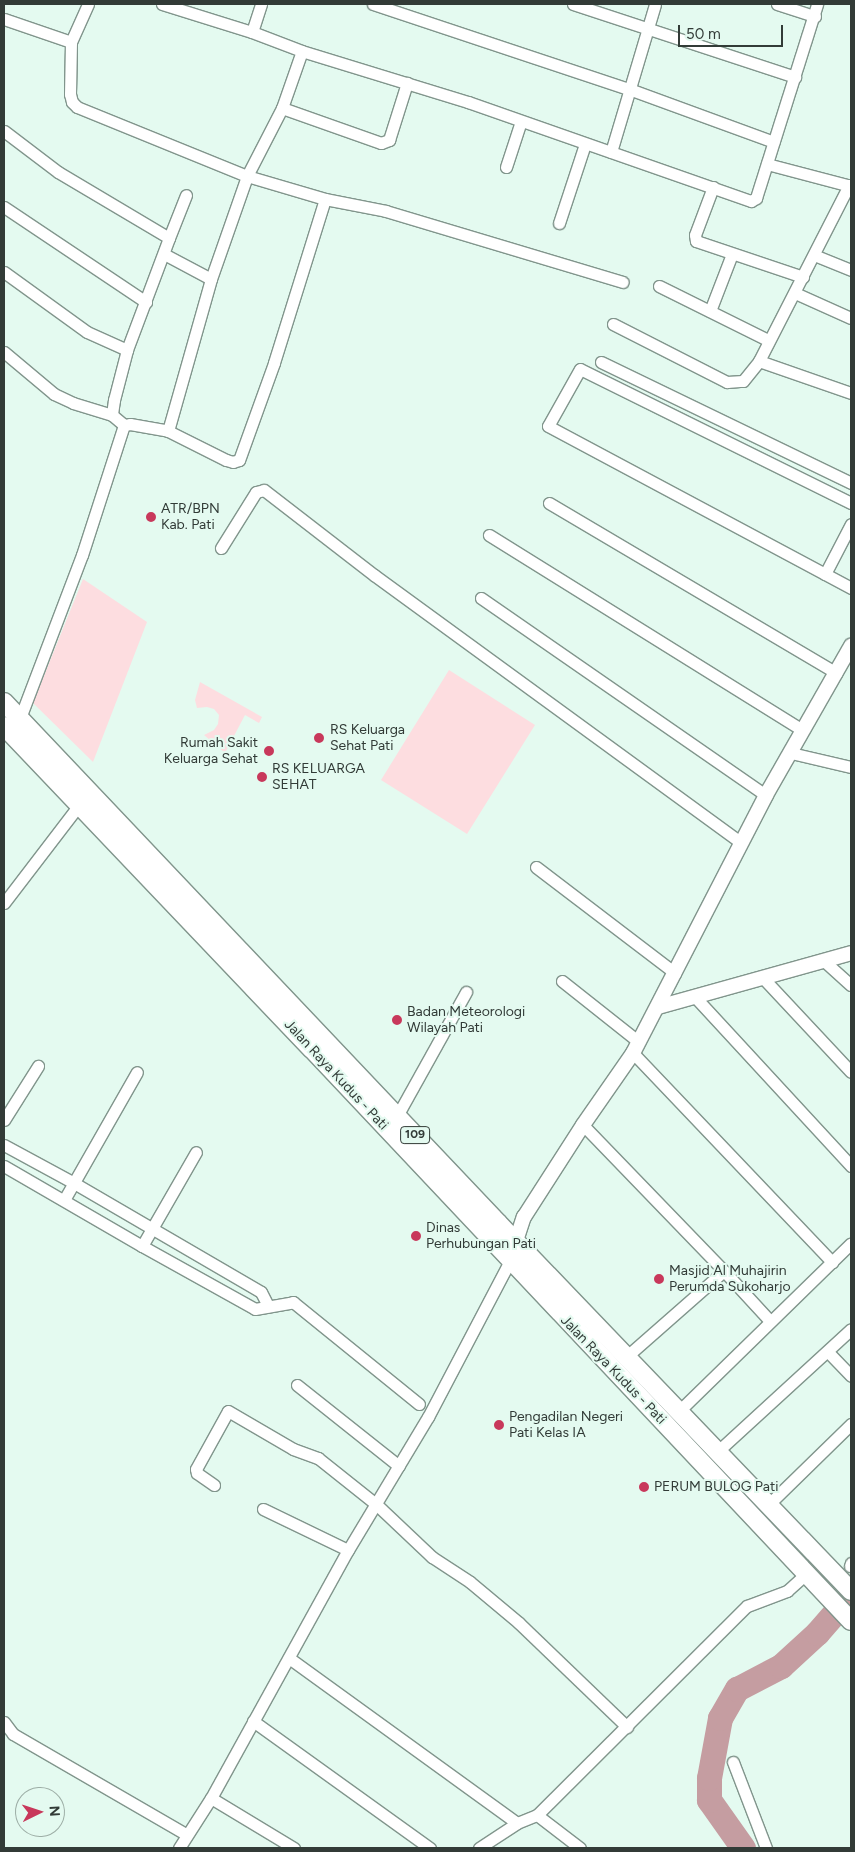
<!DOCTYPE html>
<style>
body{margin:0}
#map{position:relative;width:855px;height:1852px;overflow:hidden;background:#e4faf0;font-family:Figtree,sans-serif}
div>[style]{position:absolute}
[style*='--x']{left:calc(var(--x)*1px);top:calc(var(--y)*1px);width:calc(var(--w)*1px);rotate:calc(var(--a)*1deg)}
.green>*{inset:0;background:#fddde0}
.river>*{height:25px;margin:-12.5px;padding:0 12.5px;transform-origin:12.5px;border-radius:12.5px;background:#c59da1}
.roads{filter:drop-shadow(1px 0 #81958c) drop-shadow(-1px 0 #81958c) drop-shadow(0 1px #81958c) drop-shadow(0 -1px #81958c)}
.minor>*{height:11px;margin:-5.5px;padding:0 5.5px;transform-origin:5.5px;border-radius:5.5px;background:#fff}
.tertiary>*{height:14px;margin:-7px;padding:0 7px;transform-origin:7px;border-radius:7px;background:#fff}
.primary>*{height:18px;margin:-9px;padding:0 9px;transform-origin:9px;border-radius:9px;background:#fff}
.dots>*{width:14px;height:14px;translate:-50% -50%;box-sizing:border-box;border:2px solid #e4faf0;border-radius:50%}
span{translate:-50% -50%;white-space:nowrap;text-align:center;line-height:1.15;-webkit-text-stroke:4px #e4faf0;paint-order:stroke}
.shield-label span{padding:1px 4px;background:#e4faf0;border:1px solid;border-radius:4px;-webkit-text-stroke-width:0}
.shield-label{font-size:12px;color:#323b37;font-weight:700}
.poi-label{font-size:14px;color:#323b37}
.left{translate:0 -50%;text-align:left}
.right{translate:-100% -50%;text-align:right}
.street-label{font-size:14px;color:#323b37}
.frame{position:absolute;inset:0;border:5px solid #323b37;pointer-events:none}
.north{position:absolute;left:15px;top:1787px;width:50px;height:50px;box-sizing:border-box;background:#e4faf0;border:1px solid #9daea6;border-radius:50%;rotate:86deg;font-size:14px;font-weight:700;line-height:20px;text-align:center;color:#323b37}
.north::after{content:'';display:block;margin:auto;width:18px;height:22px;background:#c8385b;clip-path:polygon(50% 0,100% 100%,50% 72%,0 100%)}
.scale{position:absolute;left:678px;top:25px;width:105px;height:22px;box-sizing:border-box;border:2px solid #323b37;border-top:0;padding-left:6px;font-size:15px;line-height:18px;white-space:nowrap;color:#323b37;-webkit-text-stroke:4px #e4faf0;paint-order:stroke}
</style>
<div id="map">
<div class="green">
<i style="clip-path:polygon(83px 579px,147px 622px,93px 762px,33px 703px)"></i>
<i style="clip-path:polygon(449px 670px,535px 725px,467px 834px,381px 780px)"></i>
<i style="clip-path:polygon(200px 682px,262px 717px,259px 723px,245px 715px,225px 753px,204px 735px,214px 730px,218px 724px,219px 715px,214px 709px,207px 707px,197px 708px,195px 700px)"></i>
</div>
<div class="river">
<i style="--x:743;--y:1848;--w:59;--a:-125.3"></i>
<i style="--x:709;--y:1800;--w:22;--a:-90"></i>
<i style="--x:709;--y:1778;--w:61;--a:-79.6"></i>
<i style="--x:720;--y:1718;--w:34;--a:-60"></i>
<i style="--x:737;--y:1689;--w:50;--a:-27.6"></i>
<i style="--x:781;--y:1666;--w:49;--a:-42.5"></i>
<i style="--x:817;--y:1633;--w:52;--a:-48.9"></i>
</div>
<div class="roads">
<div class="minor">
<i style="--x:162;--y:4;--w:94;--a:17.3"></i>
<i style="--x:252;--y:32;--w:53;--a:20.8"></i>
<i style="--x:302;--y:51;--w:174;--a:17.1"></i>
<i style="--x:468;--y:102;--w:300;--a:19.3"></i>
<i style="--x:751;--y:201;--w:6;--a:-31"></i>
<i style="--x:756;--y:198;--w:203;--a:-72.5"></i>
<i style="--x:373;--y:4;--w:270;--a:18.4"></i>
<i style="--x:629;--y:89;--w:154;--a:20.1"></i>
<i style="--x:573;--y:4;--w:234;--a:18.2"></i>
<i style="--x:777;--y:4;--w:40;--a:18"></i>
<i style="--x:4;--y:19;--w:71;--a:18.9"></i>
<i style="--x:71;--y:42;--w:42;--a:-65.9"></i>
<i style="--x:252;--y:32;--w:29;--a:-72"></i>
<i style="--x:71;--y:42;--w:52;--a:91.1"></i>
<i style="--x:70;--y:94;--w:8;--a:76"></i>
<i style="--x:72;--y:102;--w:7;--a:45"></i>
<i style="--x:77;--y:107;--w:183;--a:22.1"></i>
<i style="--x:247;--y:176;--w:81;--a:16.4"></i>
<i style="--x:325;--y:199;--w:172;--a:107.3"></i>
<i style="--x:274;--y:363;--w:103;--a:109.8"></i>
<i style="--x:239;--y:460;--w:6;--a:162"></i>
<i style="--x:233;--y:462;--w:7;--a:-164"></i>
<i style="--x:226;--y:460;--w:65;--a:-153.4"></i>
<i style="--x:282;--y:108;--w:105;--a:19.5"></i>
<i style="--x:381;--y:143;--w:9;--a:-21"></i>
<i style="--x:389;--y:140;--w:60;--a:-72.5"></i>
<i style="--x:4;--y:131;--w:68;--a:37.2"></i>
<i style="--x:58;--y:172;--w:129;--a:30.7"></i>
<i style="--x:169;--y:238;--w:120;--a:110.6"></i>
<i style="--x:127;--y:350;--w:52;--a:104.6"></i>
<i style="--x:114;--y:400;--w:15;--a:98"></i>
<i style="--x:112;--y:415;--w:16;--a:40"></i>
<i style="--x:611;--y:152;--w:154;--a:-73.4"></i>
<i style="--x:767;--y:164;--w:87;--a:14.7"></i>
<i style="--x:506;--y:167;--w:48;--a:-71.9"></i>
<i style="--x:849;--y:185;--w:198;--a:117.1"></i>
<i style="--x:759;--y:361;--w:97;--a:19.2"></i>
<i style="--x:713;--y:187;--w:51;--a:110.6"></i>
<i style="--x:695;--y:235;--w:6;--a:81"></i>
<i style="--x:696;--y:241;--w:113;--a:18.6"></i>
<i style="--x:325;--y:199;--w:62;--a:11.1"></i>
<i style="--x:386;--y:211;--w:247;--a:16.7"></i>
<i style="--x:4;--y:207;--w:171;--a:33.8"></i>
<i style="--x:559;--y:223;--w:83;--a:-71.8"></i>
<i style="--x:169;--y:238;--w:46;--a:-68.4"></i>
<i style="--x:164;--y:254;--w:53;--a:28"></i>
<i style="--x:814;--y:255;--w:40;--a:22"></i>
<i style="--x:4;--y:272;--w:102;--a:35.9"></i>
<i style="--x:87;--y:332;--w:44;--a:24.2"></i>
<i style="--x:659;--y:286;--w:122;--a:26.4"></i>
<i style="--x:795;--y:293;--w:61;--a:24.1"></i>
<i style="--x:710;--y:311;--w:61;--a:-68.9"></i>
<i style="--x:613;--y:324;--w:128;--a:27"></i>
<i style="--x:727;--y:382;--w:16;--a:-4"></i>
<i style="--x:743;--y:381;--w:26;--a:-51"></i>
<i style="--x:4;--y:352;--w:65;--a:40"></i>
<i style="--x:54;--y:394;--w:21;--a:25"></i>
<i style="--x:73;--y:403;--w:41;--a:17.1"></i>
<i style="--x:601;--y:362;--w:278;--a:25.8"></i>
<i style="--x:549;--y:503;--w:334;--a:30.6"></i>
<i style="--x:851;--y:503;--w:302;--a:-153.7"></i>
<i style="--x:580;--y:369;--w:65;--a:119.3"></i>
<i style="--x:548;--y:426;--w:344;--a:28.1"></i>
<i style="--x:489;--y:535;--w:369;--a:31.9"></i>
<i style="--x:221;--y:548;--w:66;--a:-58"></i>
<i style="--x:256;--y:492;--w:8;--a:-14"></i>
<i style="--x:264;--y:490;--w:139;--a:37.7"></i>
<i style="--x:374;--y:575;--w:454;--a:36.1"></i>
<i style="--x:825;--y:574;--w:56;--a:-62.5"></i>
<i style="--x:481;--y:598;--w:346;--a:34.7"></i>
<i style="--x:20;--y:718;--w:174;--a:-69.2"></i>
<i style="--x:82;--y:555;--w:137;--a:-72.1"></i>
<i style="--x:124;--y:425;--w:6;--a:-9"></i>
<i style="--x:130;--y:424;--w:39;--a:10"></i>
<i style="--x:168;--y:431;--w:158;--a:-74.2"></i>
<i style="--x:211;--y:279;--w:109;--a:-70.7"></i>
<i style="--x:247;--y:176;--w:76;--a:-62.8"></i>
<i style="--x:282;--y:108;--w:60;--a:-70.7"></i>
<i style="--x:791;--y:753;--w:62;--a:13.1"></i>
<i style="--x:536;--y:867;--w:175;--a:37.3"></i>
<i style="--x:4;--y:903;--w:123;--a:-52.6"></i>
<i style="--x:824;--y:961;--w:36;--a:42"></i>
<i style="--x:764;--y:979;--w:127;--a:46.9"></i>
<i style="--x:562;--y:981;--w:98;--a:38.4"></i>
<i style="--x:696;--y:998;--w:229;--a:47.3"></i>
<i style="--x:633;--y:1053;--w:289;--a:46.4"></i>
<i style="--x:397;--y:1116;--w:142;--a:-60.9"></i>
<i style="--x:4;--y:1120;--w:64;--a:-57.8"></i>
<i style="--x:583;--y:1125;--w:203;--a:46"></i>
<i style="--x:724;--y:1271;--w:68;--a:47.4"></i>
<i style="--x:4;--y:1145;--w:80;--a:28.5"></i>
<i style="--x:74;--y:1183;--w:216;--a:30.2"></i>
<i style="--x:261;--y:1292;--w:16;--a:63"></i>
<i style="--x:4;--y:1166;--w:160;--a:30.1"></i>
<i style="--x:142;--y:1246;--w:129;--a:29.1"></i>
<i style="--x:255;--y:1309;--w:39;--a:-10"></i>
<i style="--x:293;--y:1302;--w:162;--a:39"></i>
<i style="--x:64;--y:1200;--w:147;--a:-60.3"></i>
<i style="--x:142;--y:1246;--w:108;--a:-60.1"></i>
<i style="--x:828;--y:1352;--w:33;--a:46"></i>
<i style="--x:626;--y:1357;--w:130;--a:-41.3"></i>
<i style="--x:297;--y:1385;--w:130;--a:38.5"></i>
<i style="--x:679;--y:1411;--w:240;--a:-44.3"></i>
<i style="--x:718;--y:1451;--w:180;--a:-42.5"></i>
<i style="--x:214;--y:1485;--w:21;--a:-145"></i>
<i style="--x:197;--y:1473;--w:4;--a:-104"></i>
<i style="--x:196;--y:1469;--w:66;--a:-61.1"></i>
<i style="--x:228;--y:1411;--w:75;--a:30.3"></i>
<i style="--x:293;--y:1449;--w:27;--a:20"></i>
<i style="--x:318;--y:1458;--w:75;--a:38.5"></i>
<i style="--x:377;--y:1505;--w:76;--a:43.4"></i>
<i style="--x:432;--y:1557;--w:45;--a:33.3"></i>
<i style="--x:470;--y:1582;--w:64;--a:39.9"></i>
<i style="--x:519;--y:1623;--w:150;--a:43.9"></i>
<i style="--x:769;--y:1504;--w:115;--a:-44.3"></i>
<i style="--x:263;--y:1509;--w:94;--a:25.8"></i>
<i style="--x:850;--y:1566;--w:3;--a:-72"></i>
<i style="--x:289;--y:1658;--w:281;--a:35.9"></i>
<i style="--x:253;--y:1721;--w:218;--a:35.7"></i>
<i style="--x:4;--y:1722;--w:15;--a:53"></i>
<i style="--x:13;--y:1734;--w:201;--a:30.1"></i>
<i style="--x:733;--y:1762;--w:92;--a:69"></i>
<i style="--x:211;--y:1798;--w:97;--a:31.1"></i>
<i style="--x:537;--y:1815;--w:54;--a:37.5"></i>
<i style="--x:179;--y:1848;--w:59;--a:-57.4"></i>
<i style="--x:211;--y:1798;--w:283;--a:-61.1"></i>
<i style="--x:348;--y:1550;--w:155;--a:-59"></i>
<i style="--x:428;--y:1417;--w:176;--a:-62.3"></i>
<i style="--x:479;--y:1848;--w:45;--a:-33.3"></i>
<i style="--x:517;--y:1823;--w:22;--a:-22"></i>
<i style="--x:537;--y:1815;--w:296;--a:-44.9"></i>
<i style="--x:747;--y:1606;--w:43;--a:-20.6"></i>
<i style="--x:787;--y:1591;--w:27;--a:-42"></i>
</div>
<div class="tertiary">
<i style="--x:658;--y:1007;--w:200;--a:-15.6"></i>
<i style="--x:513;--y:1250;--w:35;--a:-72"></i>
<i style="--x:524;--y:1217;--w:109;--a:-57.3"></i>
<i style="--x:583;--y:1125;--w:88;--a:-55.2"></i>
<i style="--x:633;--y:1053;--w:290;--a:-62.7"></i>
<i style="--x:766;--y:795;--w:172;--a:-60.3"></i>
</div>
<div class="primary">
<i style="--x:4;--y:702;--w:718;--a:46.52"></i>
<i style="--x:498;--y:1223;--w:510;--a:46.19"></i>
<i style="--x:4;--y:726;--w:446;--a:46.4"></i>
<i style="--x:312;--y:1049;--w:786;--a:46.7"></i>
</div>
</div>
<div class="dots">
<i style="left:151px;top:517px;background:#c8385b"></i>
<i style="left:319px;top:738px;background:#c8385b"></i>
<i style="left:269px;top:751px;background:#c8385b"></i>
<i style="left:262px;top:777px;background:#c8385b"></i>
<i style="left:397px;top:1020px;background:#c8385b"></i>
<i style="left:416px;top:1236px;background:#c8385b"></i>
<i style="left:659px;top:1279px;background:#c8385b"></i>
<i style="left:499px;top:1425px;background:#c8385b"></i>
<i style="left:644px;top:1487px;background:#c8385b"></i>
</div>
<div class="shield-label">
<span style="left:415px;top:1135px">109</span>
</div>
<div class="poi-label">
<span class="left" style="left:161px;top:517px">ATR/BPN<br>Kab. Pati</span>
<span class="left" style="left:330px;top:738px">RS Keluarga<br>Sehat Pati</span>
<span class="right" style="left:258px;top:751px">Rumah Sakit<br>Keluarga Sehat</span>
<span class="left" style="left:272px;top:777px">RS KELUARGA<br>SEHAT</span>
<span class="left" style="left:407px;top:1020px">Badan Meteorologi<br>Wilayah Pati</span>
<span class="left" style="left:426px;top:1236px">Dinas<br>Perhubungan Pati</span>
<span class="left" style="left:669px;top:1279px">Masjid Al Muhajirin<br>Perumda Sukoharjo</span>
<span class="left" style="left:509px;top:1425px">Pengadilan Negeri<br>Pati Kelas IA</span>
<span class="left" style="left:654px;top:1487px">PERUM BULOG Pati</span>
</div>
<div class="street-label">
<span style="left:336px;top:1075px;rotate:47deg">Jalan Raya Kudus - Pati</span>
<span style="left:613px;top:1370px;rotate:46deg">Jalan Raya Kudus - Pati</span>
</div>
<div class="frame"></div>
<div class="north">N</div>
<div class="scale">50 m</div>
</div>
